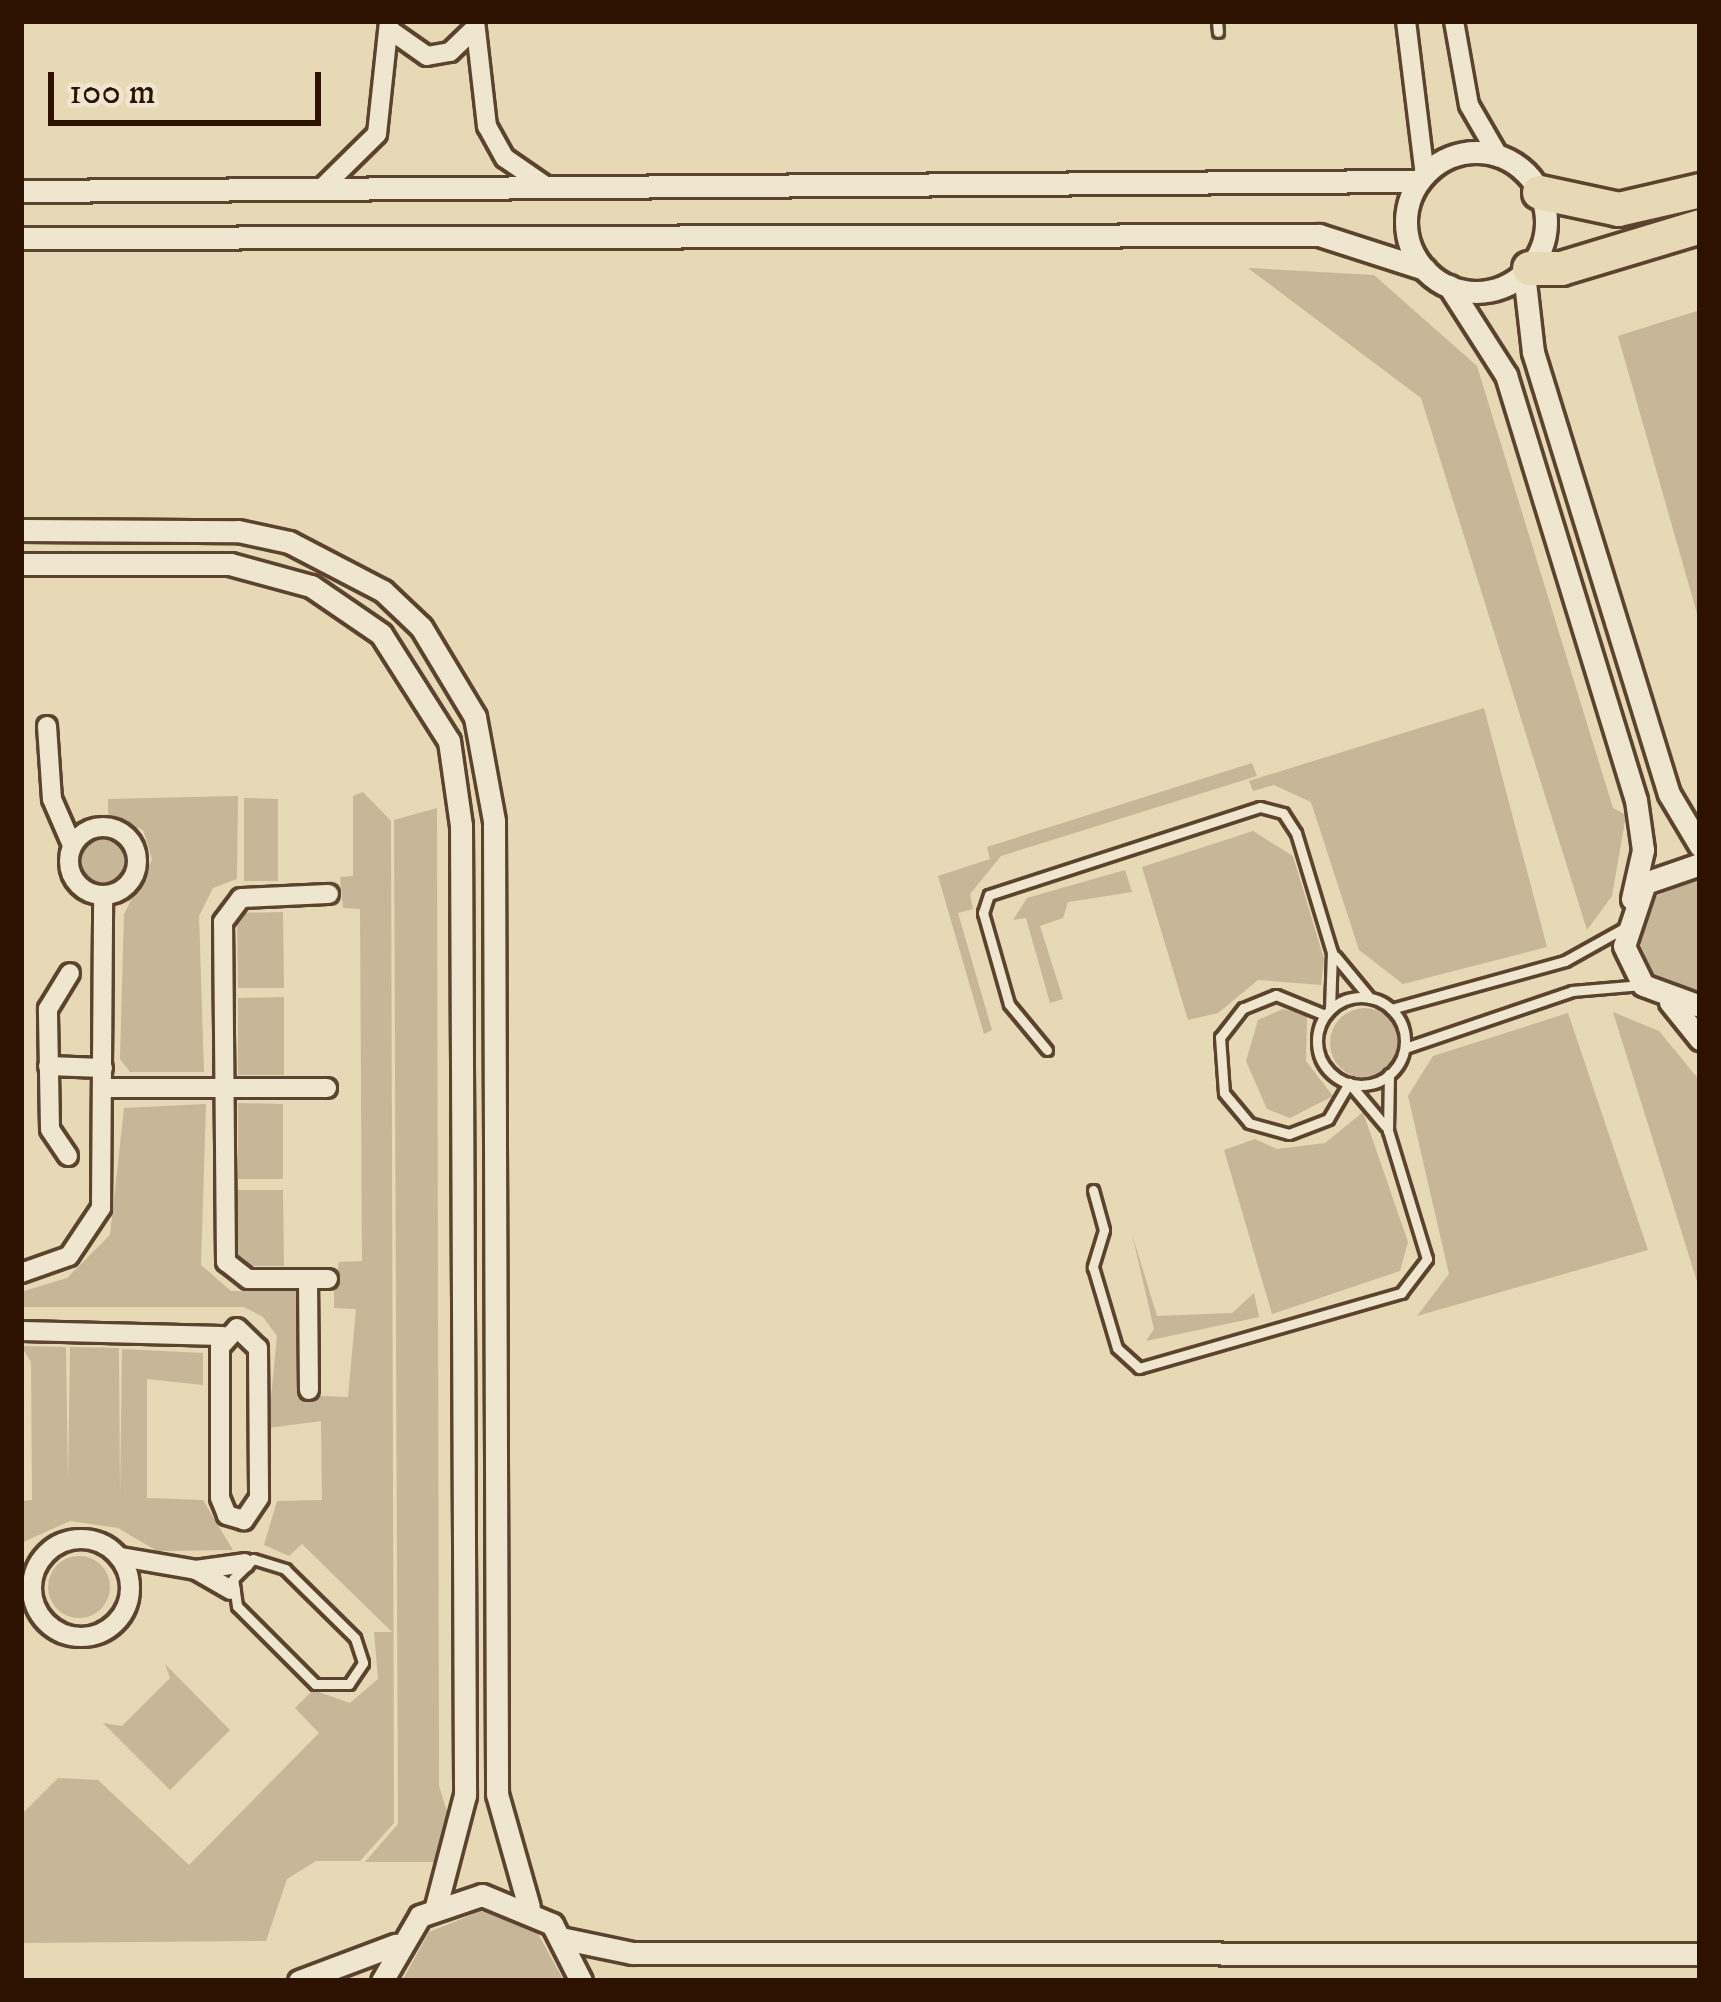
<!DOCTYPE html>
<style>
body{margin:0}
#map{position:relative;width:1721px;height:2002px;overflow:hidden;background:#e7d8b6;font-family:"IM FELL DW Pica",serif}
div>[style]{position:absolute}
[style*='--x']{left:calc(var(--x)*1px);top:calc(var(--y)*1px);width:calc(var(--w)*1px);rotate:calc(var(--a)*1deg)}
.green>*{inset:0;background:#c7b697}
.round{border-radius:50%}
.roads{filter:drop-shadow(3px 0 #5c432e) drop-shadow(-3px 0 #5c432e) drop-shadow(0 3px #5c432e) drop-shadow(0 -3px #5c432e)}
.service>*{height:9px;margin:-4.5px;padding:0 4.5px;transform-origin:4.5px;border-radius:4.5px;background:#efe6d0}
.service>.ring{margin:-4.5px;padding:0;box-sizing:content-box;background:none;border:9px solid #efe6d0;border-radius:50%}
.minor>*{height:18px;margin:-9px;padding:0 9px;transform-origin:9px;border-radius:9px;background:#efe6d0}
.minor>.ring{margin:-9px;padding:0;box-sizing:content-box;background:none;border:18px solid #efe6d0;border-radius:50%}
.tertiary>*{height:21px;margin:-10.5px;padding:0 10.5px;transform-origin:10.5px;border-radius:10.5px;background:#efe6d0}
.tertiary>.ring{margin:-10.5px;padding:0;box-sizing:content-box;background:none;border:21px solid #efe6d0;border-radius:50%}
.motorway>*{height:33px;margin:-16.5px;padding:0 16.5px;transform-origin:16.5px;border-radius:16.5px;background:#e7d8b6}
span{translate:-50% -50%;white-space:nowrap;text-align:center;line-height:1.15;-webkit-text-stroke:9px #efe6d0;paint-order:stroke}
.frame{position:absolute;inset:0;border:24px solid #2d1101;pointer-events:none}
.scale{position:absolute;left:48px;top:72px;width:273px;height:54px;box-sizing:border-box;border:6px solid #2d1101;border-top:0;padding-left:15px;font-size:36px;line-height:42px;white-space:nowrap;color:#2d1101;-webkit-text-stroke:9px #efe6d0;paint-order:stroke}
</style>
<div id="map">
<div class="green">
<i style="clip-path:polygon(1248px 268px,1374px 275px,1477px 366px,1613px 808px,1626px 815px,1612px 896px,1587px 930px,1421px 398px)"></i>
<i style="clip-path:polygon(1700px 310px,1700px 624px,1618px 336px)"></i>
<i style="clip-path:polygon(1484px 708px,1547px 947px,1403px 984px,1359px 950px,1311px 802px,1274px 785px,1253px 791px,1249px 781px)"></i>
<i style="clip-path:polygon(1252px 763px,1257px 776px,1001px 856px,970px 894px,973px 909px,958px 913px,992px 1030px,984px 1034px,938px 876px,990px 859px,987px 847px)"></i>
<i style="clip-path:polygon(363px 792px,391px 821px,394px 1823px,360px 1861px,316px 1861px,287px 1879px,266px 1941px,21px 1943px,21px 1815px,58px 1778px,98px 1780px,189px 1865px,319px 1733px,295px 1708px,313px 1690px,350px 1703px,378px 1679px,374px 1632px,392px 1632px,302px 1544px,289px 1556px,264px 1545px,277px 1501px,322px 1500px,321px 1421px,268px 1428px,277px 1336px,263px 1317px,244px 1307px,21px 1307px,21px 1292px,67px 1278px,110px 1235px,124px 1108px,206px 1104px,201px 1265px,231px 1291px,296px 1291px,297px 1395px,348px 1397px,356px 1309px,334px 1308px,334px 1291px,339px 1262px,362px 1261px,360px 909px,343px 908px,340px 877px,353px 876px,353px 796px)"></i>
<i style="clip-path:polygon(238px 796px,237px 879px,213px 888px,199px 916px,204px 1072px,130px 1072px,120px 1059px,124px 914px,152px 859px,143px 830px,108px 814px,108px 799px)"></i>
<i style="clip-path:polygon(244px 798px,278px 799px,278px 881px,244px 881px)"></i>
<i style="clip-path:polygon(437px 808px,439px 1786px,449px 1818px,434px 1862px,365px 1862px,398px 1824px,394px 820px)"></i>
<i style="clip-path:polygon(1253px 831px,1293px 856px,1324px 959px,1321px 985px,1258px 980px,1218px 1013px,1188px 1020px,1142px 867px)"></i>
<i class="round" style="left:77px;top:834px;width:52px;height:52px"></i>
<i style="clip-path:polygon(1125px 870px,1132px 892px,1068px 902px,1063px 918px,1040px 926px,1063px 999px,1050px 1003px,1026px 918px,1013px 920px,1027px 898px)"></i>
<i style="clip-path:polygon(1700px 878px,1700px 999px,1658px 985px,1637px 936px,1652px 898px)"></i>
<i style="clip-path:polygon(283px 912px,284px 988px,238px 988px,237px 913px)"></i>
<i style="clip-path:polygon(284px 997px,284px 1075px,238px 1075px,238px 998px)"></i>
<i class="round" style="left:1330px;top:1008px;width:70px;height:70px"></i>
<i style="clip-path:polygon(1283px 1009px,1307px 1015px,1306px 1061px,1333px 1096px,1290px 1118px,1267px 1109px,1246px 1061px,1258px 1020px)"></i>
<i style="clip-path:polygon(1613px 1012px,1659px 1031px,1700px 1081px,1700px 1291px)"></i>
<i style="clip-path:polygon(1568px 1013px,1648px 1250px,1417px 1316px,1449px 1274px,1408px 1096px,1433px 1056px)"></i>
<i style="clip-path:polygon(238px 1103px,283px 1104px,283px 1179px,238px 1179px)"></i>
<i style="clip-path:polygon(1363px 1112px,1408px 1242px,1400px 1271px,1272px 1314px,1224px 1150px,1255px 1139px,1277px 1149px,1325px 1143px)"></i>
<i style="clip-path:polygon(238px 1190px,283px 1190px,284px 1266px,237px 1266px)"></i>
<i style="clip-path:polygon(1132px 1234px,1157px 1316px,1232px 1313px,1254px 1293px,1259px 1317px,1146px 1341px,1154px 1329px)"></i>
<i style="clip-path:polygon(21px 1346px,66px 1347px,68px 1484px,70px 1347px,119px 1348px,120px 1499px,122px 1349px,203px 1353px,203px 1385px,147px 1379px,147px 1498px,203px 1500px,233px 1550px,157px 1551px,118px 1528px,70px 1521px,21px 1543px,21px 1501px,32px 1500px,31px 1362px)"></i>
<i class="round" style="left:48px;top:1556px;width:62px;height:62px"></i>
<i style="clip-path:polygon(165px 1664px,230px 1730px,170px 1790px,103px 1723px,122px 1726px,170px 1678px)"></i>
<i style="clip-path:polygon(481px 1911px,536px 1930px,564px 1981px,402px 1981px,429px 1932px)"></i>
</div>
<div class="roads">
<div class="service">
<i style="--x:1217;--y:21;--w:11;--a:85"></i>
<i style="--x:1335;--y:956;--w:55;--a:50.2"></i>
<i class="ring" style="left:1317px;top:997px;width:79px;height:79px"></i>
<i style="--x:1391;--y:1009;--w:180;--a:-15.4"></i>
<i style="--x:1565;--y:961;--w:68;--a:-29.2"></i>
<i style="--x:1325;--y:1015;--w:53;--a:-157.8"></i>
<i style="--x:1276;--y:995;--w:35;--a:158"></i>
<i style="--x:1243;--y:1008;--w:37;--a:128"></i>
<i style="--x:1220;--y:1037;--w:56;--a:85.9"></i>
<i style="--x:1224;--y:1093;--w:39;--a:50"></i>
<i style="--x:1249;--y:1123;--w:41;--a:15.4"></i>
<i style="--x:1289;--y:1134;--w:42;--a:-21"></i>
<i style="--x:1328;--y:1119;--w:42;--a:-59.7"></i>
<i style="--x:1349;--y:1083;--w:57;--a:49.9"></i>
<i style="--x:1405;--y:1048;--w:176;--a:-18.8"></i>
<i style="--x:1572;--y:991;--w:70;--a:-4.9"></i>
<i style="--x:1047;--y:1050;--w:60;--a:-129.6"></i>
<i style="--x:1009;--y:1004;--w:95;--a:-105.9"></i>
<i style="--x:983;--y:913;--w:19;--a:-72"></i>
<i style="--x:989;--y:895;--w:285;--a:-18"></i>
<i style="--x:1260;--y:807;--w:24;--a:15"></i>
<i style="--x:1283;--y:813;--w:24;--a:57"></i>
<i style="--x:1296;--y:833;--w:124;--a:73.2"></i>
<i style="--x:1332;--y:952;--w:56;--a:92"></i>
<i style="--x:1093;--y:1190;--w:41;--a:74.6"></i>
<i style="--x:1104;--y:1230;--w:39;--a:107"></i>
<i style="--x:1093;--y:1267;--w:84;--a:73.5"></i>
<i style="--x:1117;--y:1348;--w:30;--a:42"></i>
<i style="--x:1139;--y:1368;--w:273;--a:-16"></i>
<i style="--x:1401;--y:1293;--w:43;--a:-52.6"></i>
<i style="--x:1427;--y:1259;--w:134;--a:-106.9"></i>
<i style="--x:1388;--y:1131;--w:57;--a:-89"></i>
<i style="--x:253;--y:1559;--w:34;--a:17"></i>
<i style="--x:285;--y:1569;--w:98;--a:44.6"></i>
<i style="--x:355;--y:1638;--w:26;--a:72"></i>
<i style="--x:363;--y:1663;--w:25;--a:124"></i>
<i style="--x:349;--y:1684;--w:34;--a:180"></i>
<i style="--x:315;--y:1684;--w:110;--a:-135"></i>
<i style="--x:237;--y:1606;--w:27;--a:-98"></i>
<i style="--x:233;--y:1579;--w:28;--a:-45"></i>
</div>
<div class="minor">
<i style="--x:475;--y:21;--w:106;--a:83.5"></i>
<i style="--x:487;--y:126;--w:37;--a:61"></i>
<i style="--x:505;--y:158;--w:51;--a:34.6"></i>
<i style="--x:1406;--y:21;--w:155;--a:83"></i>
<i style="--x:1454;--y:21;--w:85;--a:79.9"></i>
<i style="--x:1469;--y:105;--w:58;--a:59.9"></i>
<i style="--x:390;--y:30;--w:45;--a:35.1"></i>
<i style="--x:427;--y:56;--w:23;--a:-10"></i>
<i style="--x:450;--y:52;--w:35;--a:-44"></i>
<i style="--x:322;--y:188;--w:77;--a:-44.5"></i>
<i style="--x:377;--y:134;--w:114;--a:-83.9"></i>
<i style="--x:47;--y:726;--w:73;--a:86.1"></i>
<i style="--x:52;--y:799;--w:50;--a:66.5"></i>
<i class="ring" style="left:69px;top:827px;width:50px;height:50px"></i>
<i style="--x:48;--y:1066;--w:55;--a:2.1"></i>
<i style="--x:103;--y:1088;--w:224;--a:0"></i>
<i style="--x:68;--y:1156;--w:32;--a:-124"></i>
<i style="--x:50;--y:1129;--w:120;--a:-91"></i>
<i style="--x:48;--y:1009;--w:42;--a:-58.6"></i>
<i style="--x:21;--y:1273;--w:51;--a:-19.5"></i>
<i style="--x:69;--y:1256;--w:58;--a:-56.3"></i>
<i style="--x:101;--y:1208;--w:313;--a:-89.6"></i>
<i style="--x:308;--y:1279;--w:111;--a:89.5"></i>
<i style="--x:328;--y:1279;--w:80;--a:180"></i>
<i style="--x:248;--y:1279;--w:28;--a:-142"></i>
<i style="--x:226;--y:1262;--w:340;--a:-90.5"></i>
<i style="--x:223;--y:922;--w:30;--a:-53"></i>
<i style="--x:241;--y:898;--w:88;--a:-2.6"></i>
<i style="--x:237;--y:1328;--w:29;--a:44"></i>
<i style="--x:258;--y:1348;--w:150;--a:89.6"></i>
<i style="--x:259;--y:1498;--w:27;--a:124"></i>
<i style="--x:244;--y:1520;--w:18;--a:-164"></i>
<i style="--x:227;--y:1515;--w:18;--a:-112"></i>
<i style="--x:220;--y:1498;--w:151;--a:-90"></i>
<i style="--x:220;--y:1347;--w:25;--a:-48"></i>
<i style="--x:21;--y:1331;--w:202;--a:1.4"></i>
<i class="ring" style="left:32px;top:1539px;width:80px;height:80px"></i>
<i style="--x:121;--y:1557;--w:76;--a:9.8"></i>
<i style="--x:196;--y:1570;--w:49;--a:-8.1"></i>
<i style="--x:196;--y:1570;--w:40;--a:29.7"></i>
</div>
<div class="tertiary">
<i class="ring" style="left:1406px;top:152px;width:119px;height:119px"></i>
<i style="--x:21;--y:191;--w:1398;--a:-0.41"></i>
<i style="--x:21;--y:238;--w:1298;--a:-0.13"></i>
<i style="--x:1319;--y:235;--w:111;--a:17.8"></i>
<i style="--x:1524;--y:273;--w:80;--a:83.5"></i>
<i style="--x:1533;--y:352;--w:462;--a:72.9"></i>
<i style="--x:1669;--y:794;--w:61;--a:59.2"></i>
<i style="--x:1449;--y:286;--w:106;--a:57.4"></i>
<i style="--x:1506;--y:375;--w:444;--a:73"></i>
<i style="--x:1636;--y:800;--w:50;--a:82"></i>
<i style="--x:1643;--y:850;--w:50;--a:102.7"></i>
<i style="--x:21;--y:530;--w:217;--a:0.3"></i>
<i style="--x:238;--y:531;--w:52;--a:12.2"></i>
<i style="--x:289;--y:542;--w:106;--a:27.5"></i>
<i style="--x:383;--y:591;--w:52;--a:43.5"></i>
<i style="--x:421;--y:627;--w:105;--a:59"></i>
<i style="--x:475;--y:717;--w:106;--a:79.6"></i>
<i style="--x:494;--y:821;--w:973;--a:89.82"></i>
<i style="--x:497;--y:1794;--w:117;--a:74.2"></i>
<i style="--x:21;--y:564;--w:209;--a:0"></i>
<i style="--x:230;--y:564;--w:84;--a:15.2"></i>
<i style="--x:311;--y:586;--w:85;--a:34.4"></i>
<i style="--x:381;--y:634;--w:127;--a:57.6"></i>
<i style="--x:449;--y:741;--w:85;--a:81.9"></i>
<i style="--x:461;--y:825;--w:970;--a:89.76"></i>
<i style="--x:465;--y:1795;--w:115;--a:104.6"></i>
<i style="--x:1700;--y:864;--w:58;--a:160.9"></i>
<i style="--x:1645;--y:883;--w:66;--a:108.4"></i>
<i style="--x:1624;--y:946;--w:43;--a:64"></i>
<i style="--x:1643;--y:985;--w:61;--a:20.2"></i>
<i style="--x:1670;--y:1002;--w:48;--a:51"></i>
<i style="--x:565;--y:1939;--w:68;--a:11.8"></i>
<i style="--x:632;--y:1953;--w:1068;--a:0.05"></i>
<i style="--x:299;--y:1981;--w:103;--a:-20.6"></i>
<i style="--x:382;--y:1981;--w:75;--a:-59.7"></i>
<i style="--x:420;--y:1916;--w:65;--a:-18.7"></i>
<i style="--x:482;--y:1895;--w:76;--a:22.5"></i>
<i style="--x:552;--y:1924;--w:64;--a:63"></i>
</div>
<div class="motorway">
<i style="--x:1539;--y:192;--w:81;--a:12.1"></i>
<i style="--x:1618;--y:209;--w:84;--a:-13"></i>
<i style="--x:1529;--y:268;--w:32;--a:0"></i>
<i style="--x:1561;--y:268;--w:145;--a:-16.8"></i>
</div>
</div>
<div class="frame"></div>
<div class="scale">100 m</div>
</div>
